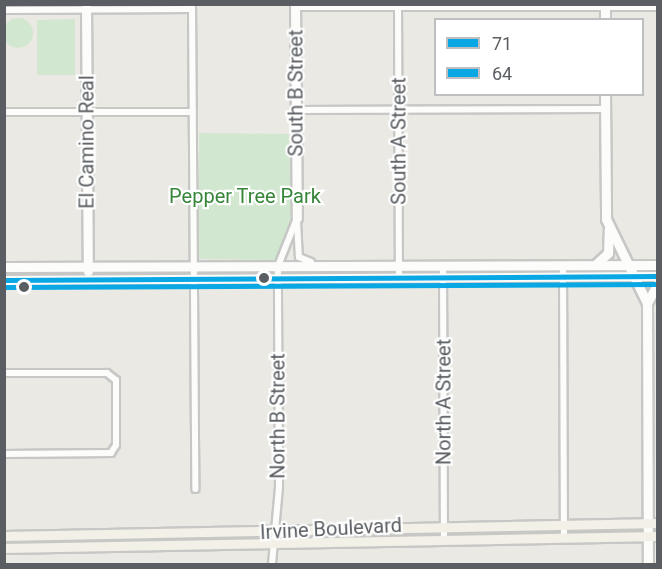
<!DOCTYPE html>
<style>
body{margin:0}
#map{position:relative;width:662px;height:569px;overflow:hidden;background:#eae9e4;font-family:Roboto,sans-serif}
div>[style]{position:absolute}
[style*='--x']{left:calc(var(--x)*1px);top:calc(var(--y)*1px);width:calc(var(--w)*1px);rotate:calc(var(--a)*1deg)}
.green>*{inset:0;background:#d2e7cf}
.round{border-radius:50%}
.roads{filter:drop-shadow(2px 0 #c7c7c6) drop-shadow(-2px 0 #c7c7c6) drop-shadow(0 2px #c7c7c6) drop-shadow(0 -2px #c7c7c6)}
.street>*{height:6px;margin:-3px;padding:0 3px;transform-origin:3px;border-radius:3px;background:#fcfcfb}
.secondary>*{height:9px;margin:-4.5px;padding:0 4.5px;transform-origin:4.5px;border-radius:4.5px;background:#fcfcfb}
.primary>*{height:9px;margin:-4.5px;padding:0 4.5px;transform-origin:4.5px;border-radius:4.5px;background:#f2f0e7}
.bus-1>*{height:4.5px;margin:-2.25px;padding:0 2.25px;transform-origin:2.25px;border-radius:2.25px;background:#09a7e4}
.bus-2>*{height:4.5px;margin:-2.25px;padding:0 2.25px;transform-origin:2.25px;border-radius:2.25px;background:#09a7e4}
.dots>*{width:16px;height:16px;translate:-50% -50%;box-sizing:border-box;border:3px solid #fff;border-radius:50%}
span{translate:-50% -50%;white-space:nowrap;text-align:center;line-height:1.15;-webkit-text-stroke:4.5px #fff;paint-order:stroke}
.street-label{font-size:20px;color:#5a5e62}
.park-label{font-size:20px;color:#368539}
.frame{position:absolute;inset:0;border:6px solid #5a5e62;pointer-events:none}
.legend{position:absolute;left:434px;top:18px;width:210px;height:78px;box-sizing:border-box;background:#fff;border:2px solid #bdbfc0;margin:0;padding:8px 10px;list-style:none;font-size:18px;color:#5a5e62}
.legend li{display:flex;align-items:center;gap:12px;height:30px}
.legend b{width:30px;border:2px solid #bdbfc0}
</style>
<div id="map">
<div class="green">
<i class="round" style="left:3px;top:18px;width:30px;height:30px"></i>
<i style="clip-path:polygon(75px 19px,75px 75px,37px 75px,37px 20px)"></i>
<i style="clip-path:polygon(199px 133px,289px 134px,291px 219px,276px 260px,199px 259px)"></i>
</div>
<div class="roads">
<div class="street">
<i style="--x:192;--y:4;--w:485;--a:89.6"></i>
<i style="--x:398;--y:5;--w:273;--a:89.8"></i>
<i style="--x:295;--y:7;--w:363;--a:0"></i>
<i style="--x:4;--y:10;--w:188;--a:-0.3"></i>
<i style="--x:295;--y:110;--w:311;--a:-0.2"></i>
<i style="--x:4;--y:112;--w:189;--a:0"></i>
<i style="--x:297;--y:221;--w:36;--a:87"></i>
<i style="--x:299;--y:257;--w:13;--a:23"></i>
<i style="--x:443;--y:265;--w:273;--a:89.8"></i>
<i style="--x:563;--y:265;--w:271;--a:89.8"></i>
<i style="--x:4;--y:373;--w:103;--a:0"></i>
<i style="--x:107;--y:373;--w:11;--a:38"></i>
<i style="--x:116;--y:380;--w:65;--a:90"></i>
<i style="--x:116;--y:445;--w:9;--a:122"></i>
<i style="--x:111;--y:453;--w:107;--a:179.5"></i>
<i style="--x:272;--y:564;--w:77;--a:-84.8"></i>
<i style="--x:279;--y:487;--w:221;--a:-90.3"></i>
<i style="--x:278;--y:266;--w:52;--a:-68.4"></i>
</div>
<div class="secondary">
<i style="--x:86;--y:4;--w:267;--a:89.6"></i>
<i style="--x:295;--y:4;--w:214;--a:89.5"></i>
<i style="--x:605;--y:4;--w:16;--a:90"></i>
<i style="--x:605;--y:94;--w:125;--a:89.5"></i>
<i style="--x:606;--y:219;--w:93;--a:64"></i>
<i style="--x:647;--y:303;--w:261;--a:89.8"></i>
<i style="--x:597;--y:263;--w:15;--a:-42"></i>
<i style="--x:608;--y:253;--w:24;--a:-88"></i>
<i style="--x:4;--y:267;--w:654;--a:-0.18"></i>
<i style="--x:4;--y:280;--w:654;--a:-0.35"></i>
<i style="--x:647;--y:303;--w:23;--a:-61"></i>
</div>
<div class="primary">
<i style="--x:4;--y:536;--w:654;--a:-1.14"></i>
<i style="--x:4;--y:548;--w:654;--a:-1.05"></i>
</div>
</div>
<div class="bus-1">
<i style="--x:4;--y:280;--w:654;--a:-0.35"></i>
</div>
<div class="bus-2">
<i style="--x:4;--y:287;--w:654;--a:-0.26"></i>
</div>
<div class="dots">
<i style="left:264px;top:278px;background:#5a5e62"></i>
<i style="left:24px;top:287px;background:#5a5e62"></i>
</div>
<div class="street-label">
<span style="left:296px;top:93px;rotate:-90deg">South B Street</span>
<span style="left:399px;top:141px;rotate:-90deg">South A Street</span>
<span style="left:87px;top:142px;rotate:-90deg">El Camino Real</span>
<span style="left:444px;top:402px;rotate:-90deg">North A Street</span>
<span style="left:278px;top:416px;rotate:-90deg">North B Street</span>
<span style="left:331px;top:529px;rotate:-3deg">Irvine Boulevard</span>
</div>
<div class="park-label">
<span style="left:245px;top:196px">Pepper Tree Park</span>
</div>
<div class="frame"></div>
<ul class="legend">
<li><b style="height:8px;background:#09a7e4"></b>71</li>
<li><b style="height:8px;background:#09a7e4"></b>64</li>
</ul>
</div>
